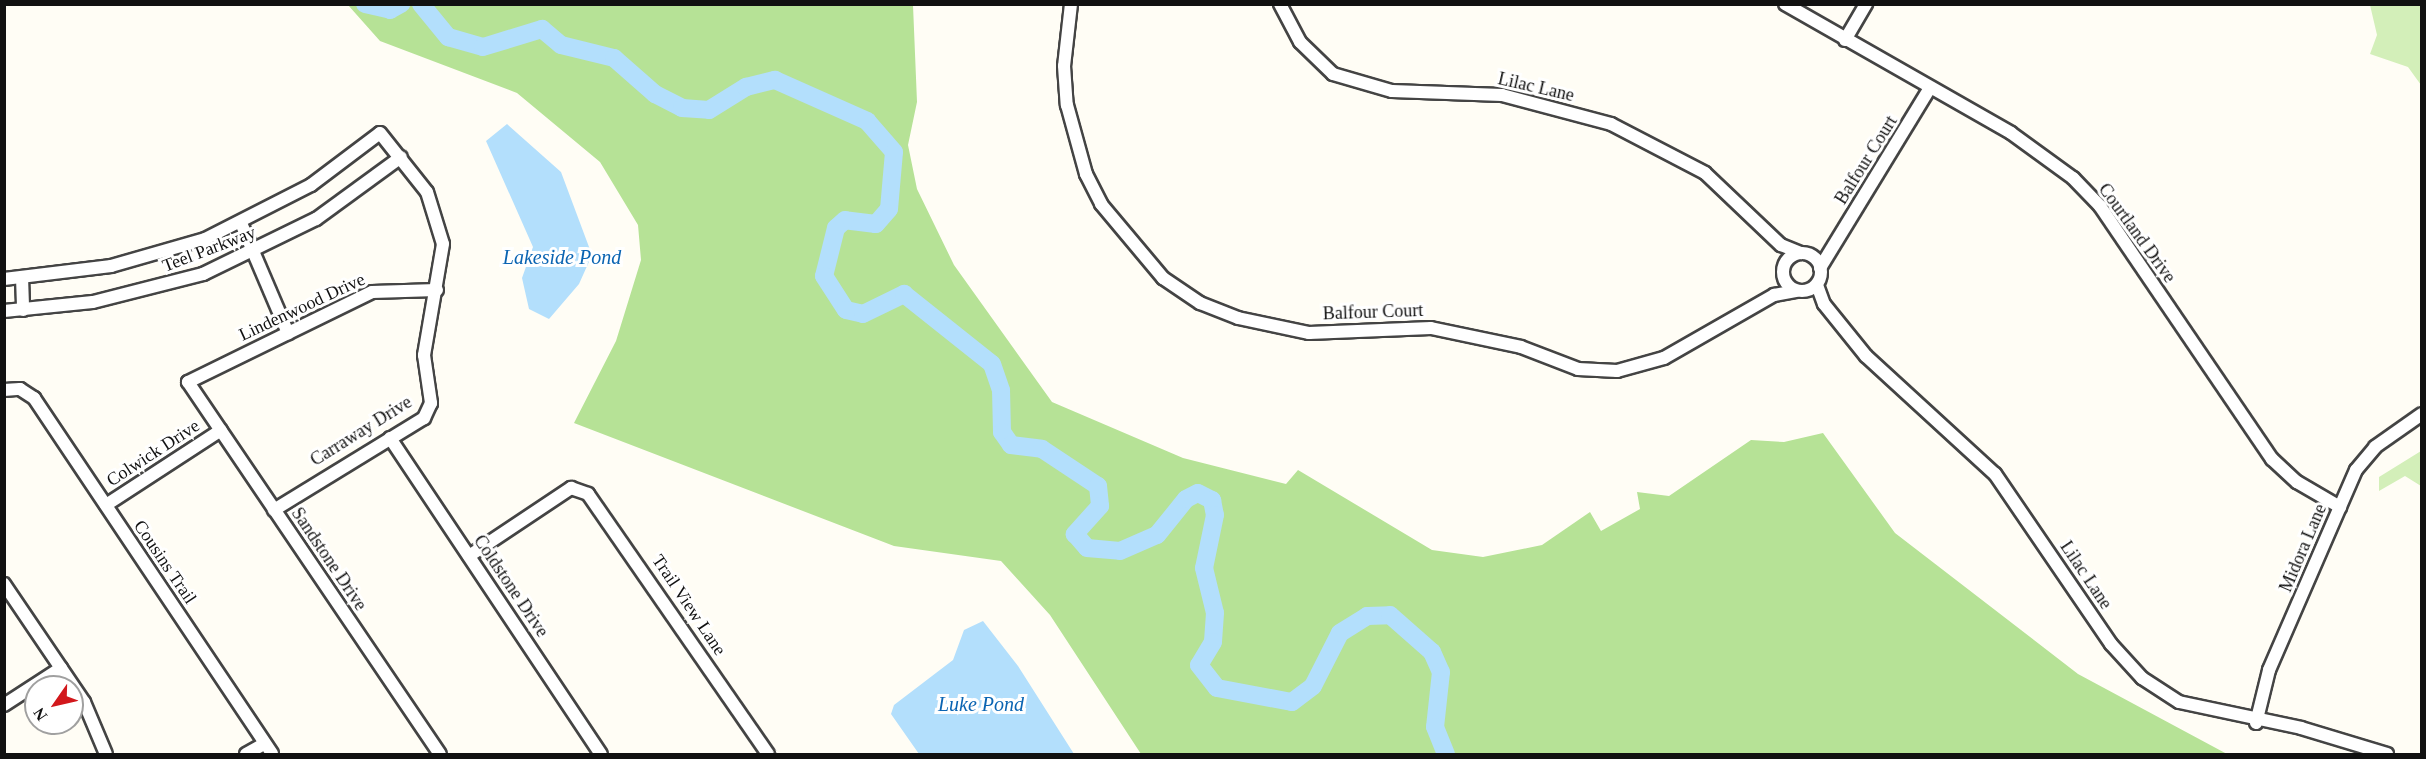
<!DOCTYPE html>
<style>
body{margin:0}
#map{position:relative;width:2426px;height:759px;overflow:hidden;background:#fffdf5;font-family:"Times New Roman",serif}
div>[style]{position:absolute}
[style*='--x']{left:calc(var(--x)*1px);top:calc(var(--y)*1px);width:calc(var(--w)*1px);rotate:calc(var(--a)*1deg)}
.green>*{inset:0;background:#d3efb9}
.forest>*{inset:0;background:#b6e296}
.water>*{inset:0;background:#b3dffc}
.river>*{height:18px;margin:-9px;padding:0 9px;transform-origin:9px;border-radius:9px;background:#b3dffc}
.roads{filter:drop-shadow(2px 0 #444) drop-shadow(-2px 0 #444) drop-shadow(0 2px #444) drop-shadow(0 -2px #444)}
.minor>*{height:12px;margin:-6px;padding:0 6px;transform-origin:6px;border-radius:6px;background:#fff}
.minor>.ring{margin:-6px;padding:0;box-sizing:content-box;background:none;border:12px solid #fff;border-radius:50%}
span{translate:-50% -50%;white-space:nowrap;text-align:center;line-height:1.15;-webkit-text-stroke:6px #fff;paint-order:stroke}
.street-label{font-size:18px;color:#111}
.water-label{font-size:20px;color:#0a64b2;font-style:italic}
.frame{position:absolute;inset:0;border:6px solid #111;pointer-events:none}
.north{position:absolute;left:24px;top:675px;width:60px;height:60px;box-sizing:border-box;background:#fff;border:2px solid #a0a0a0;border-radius:50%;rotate:236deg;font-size:16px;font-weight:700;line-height:24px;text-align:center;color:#111}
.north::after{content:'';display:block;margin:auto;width:21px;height:27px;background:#d2181c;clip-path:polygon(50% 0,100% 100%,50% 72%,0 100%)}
</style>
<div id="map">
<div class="green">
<i style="clip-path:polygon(2370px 5px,2421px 5px,2421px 85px,2408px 67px,2370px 54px,2377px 35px)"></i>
<i style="clip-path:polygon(2421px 451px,2421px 486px,2405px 476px,2379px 491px,2379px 477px)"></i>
</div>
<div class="forest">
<i style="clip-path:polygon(348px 5px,913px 5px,917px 102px,908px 145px,917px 189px,954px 265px,1052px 402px,1183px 458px,1286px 484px,1298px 470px,1432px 550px,1483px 557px,1542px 545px,1590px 512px,1601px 531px,1640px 509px,1637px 492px,1669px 496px,1751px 440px,1784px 442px,1823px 433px,1895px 533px,2078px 674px,2227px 754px,1141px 754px,1050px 615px,1001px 561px,894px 546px,574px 423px,616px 341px,641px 260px,638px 225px,600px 162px,517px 93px,380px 41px)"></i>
</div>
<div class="water">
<i style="clip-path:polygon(507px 124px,561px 172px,592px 255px,579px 284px,549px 319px,529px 309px,522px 278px,533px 247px,486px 141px)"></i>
<i style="clip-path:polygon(983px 621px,1018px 666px,1074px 754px,919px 754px,891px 714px,894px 705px,953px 660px,964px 630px)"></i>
</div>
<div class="river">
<i style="--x:365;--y:4;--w:26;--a:13"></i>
<i style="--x:390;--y:10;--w:13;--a:-29"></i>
<i style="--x:421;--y:4;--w:43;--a:50.7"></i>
<i style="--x:448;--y:37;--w:36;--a:16"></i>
<i style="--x:483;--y:47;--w:62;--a:-17"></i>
<i style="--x:542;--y:29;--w:25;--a:40"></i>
<i style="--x:561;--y:45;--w:55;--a:13.8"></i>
<i style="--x:614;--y:58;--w:55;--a:41.3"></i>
<i style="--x:655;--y:94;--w:30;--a:27"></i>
<i style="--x:682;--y:108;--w:27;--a:4"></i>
<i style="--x:709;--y:110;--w:44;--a:-31.9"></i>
<i style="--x:746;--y:87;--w:30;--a:-14"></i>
<i style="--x:775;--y:80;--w:101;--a:24"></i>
<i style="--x:867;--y:121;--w:41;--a:48.9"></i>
<i style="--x:894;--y:152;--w:57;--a:95"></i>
<i style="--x:889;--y:209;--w:20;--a:131"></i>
<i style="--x:876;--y:224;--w:31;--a:-173"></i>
<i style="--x:845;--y:220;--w:12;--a:138"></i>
<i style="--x:836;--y:228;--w:49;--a:104"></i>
<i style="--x:824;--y:276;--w:40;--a:57.1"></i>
<i style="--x:846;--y:310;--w:17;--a:13"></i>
<i style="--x:863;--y:314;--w:46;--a:-26"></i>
<i style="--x:904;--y:294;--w:112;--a:38.5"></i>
<i style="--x:992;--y:364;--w:28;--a:71"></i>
<i style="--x:1001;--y:390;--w:42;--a:88.6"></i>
<i style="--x:1002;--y:432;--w:16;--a:55"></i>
<i style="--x:1011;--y:445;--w:31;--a:7"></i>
<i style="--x:1042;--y:449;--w:67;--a:33.5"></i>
<i style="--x:1098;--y:486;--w:20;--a:84"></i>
<i style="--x:1100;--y:506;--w:38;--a:132"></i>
<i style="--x:1075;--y:534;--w:18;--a:49"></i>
<i style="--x:1087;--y:548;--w:33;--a:5"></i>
<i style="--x:1120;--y:551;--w:40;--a:-23.4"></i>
<i style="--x:1157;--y:535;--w:46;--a:-51.1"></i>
<i style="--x:1186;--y:499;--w:13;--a:-27"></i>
<i style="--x:1198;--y:493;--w:16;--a:27"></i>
<i style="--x:1212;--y:500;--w:15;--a:79"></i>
<i style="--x:1215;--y:515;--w:54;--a:101.7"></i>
<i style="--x:1204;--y:568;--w:46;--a:76.3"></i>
<i style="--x:1215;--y:613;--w:29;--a:94"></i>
<i style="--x:1213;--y:642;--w:27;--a:121"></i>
<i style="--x:1199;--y:665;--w:29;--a:52"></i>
<i style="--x:1217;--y:688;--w:76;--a:10.6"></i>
<i style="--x:1292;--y:702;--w:26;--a:-37"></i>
<i style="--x:1313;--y:686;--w:59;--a:-63"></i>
<i style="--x:1340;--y:633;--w:32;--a:-32"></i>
<i style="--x:1367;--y:616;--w:23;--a:-2"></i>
<i style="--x:1390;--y:615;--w:56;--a:41.4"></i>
<i style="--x:1432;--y:652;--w:22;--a:66"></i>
<i style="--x:1441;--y:672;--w:55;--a:96.2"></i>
<i style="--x:1435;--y:727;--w:29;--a:68"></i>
</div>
<div class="roads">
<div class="minor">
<i style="--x:1071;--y:4;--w:62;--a:96.4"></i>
<i style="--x:1064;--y:66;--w:39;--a:86"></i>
<i style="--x:1067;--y:105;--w:72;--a:74.6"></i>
<i style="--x:1086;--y:174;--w:34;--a:63"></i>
<i style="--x:1101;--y:204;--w:97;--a:50"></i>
<i style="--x:1163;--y:278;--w:45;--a:34"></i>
<i style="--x:1200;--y:303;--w:41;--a:21.5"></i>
<i style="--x:1238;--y:318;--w:73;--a:11.9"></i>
<i style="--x:1309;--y:333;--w:122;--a:-2.3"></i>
<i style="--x:1431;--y:328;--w:92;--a:11.9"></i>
<i style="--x:1521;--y:347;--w:61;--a:21.1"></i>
<i style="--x:1578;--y:369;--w:39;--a:3"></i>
<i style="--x:1617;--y:371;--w:49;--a:-15.5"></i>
<i style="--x:1664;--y:358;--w:127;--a:-29.8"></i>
<i style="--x:1774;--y:295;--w:22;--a:-10"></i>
<i style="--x:1280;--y:4;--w:43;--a:62.2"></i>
<i style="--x:1300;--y:42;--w:46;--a:44.1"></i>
<i style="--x:1333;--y:74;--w:61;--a:16.1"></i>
<i style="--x:1392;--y:91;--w:110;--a:2.1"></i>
<i style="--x:1502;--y:95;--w:113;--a:14.9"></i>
<i style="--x:1611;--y:124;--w:106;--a:27.5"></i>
<i style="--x:1705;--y:173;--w:105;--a:43.5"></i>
<i style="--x:1781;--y:245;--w:22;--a:22"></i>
<i style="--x:1785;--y:4;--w:260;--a:29.7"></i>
<i style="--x:2011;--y:133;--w:77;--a:36"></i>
<i style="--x:2073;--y:178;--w:39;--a:46"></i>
<i style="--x:2100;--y:206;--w:306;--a:55.8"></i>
<i style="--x:2272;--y:459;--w:34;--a:43"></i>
<i style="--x:2297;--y:482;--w:50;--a:30.2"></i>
<i style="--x:1845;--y:40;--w:42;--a:-59.7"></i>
<i style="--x:241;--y:223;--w:120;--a:66.9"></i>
<i class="ring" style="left:1783px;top:253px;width:26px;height:26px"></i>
<i style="--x:1820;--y:268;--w:211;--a:-58.6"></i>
<i style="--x:22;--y:277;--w:33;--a:88"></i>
<i style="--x:4;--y:279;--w:108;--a:-6.9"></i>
<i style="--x:111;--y:266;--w:98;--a:-16"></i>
<i style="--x:205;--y:239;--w:119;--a:-27"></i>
<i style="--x:311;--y:185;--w:86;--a:-37"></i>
<i style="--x:380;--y:133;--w:75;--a:51.5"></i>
<i style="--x:427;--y:192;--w:54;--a:72.9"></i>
<i style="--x:443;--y:244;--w:113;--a:99.7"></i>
<i style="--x:424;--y:355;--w:49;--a:81.7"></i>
<i style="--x:431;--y:403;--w:17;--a:115"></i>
<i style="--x:424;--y:418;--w:176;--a:148.5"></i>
<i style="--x:1817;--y:285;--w:20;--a:70"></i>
<i style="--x:1824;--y:304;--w:67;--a:51.1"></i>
<i style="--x:1866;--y:356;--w:175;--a:42.5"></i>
<i style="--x:1995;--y:474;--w:206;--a:55.7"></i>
<i style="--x:2111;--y:644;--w:46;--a:47.6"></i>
<i style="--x:2142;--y:678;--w:44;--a:33"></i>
<i style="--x:2179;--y:702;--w:125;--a:12"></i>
<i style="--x:2301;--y:728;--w:90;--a:16.8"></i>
<i style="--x:437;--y:290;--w:65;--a:178.2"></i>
<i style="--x:372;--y:292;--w:205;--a:153.9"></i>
<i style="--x:188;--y:382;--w:449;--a:55.9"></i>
<i style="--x:4;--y:311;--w:89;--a:-5.8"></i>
<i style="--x:93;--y:302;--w:114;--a:-14.3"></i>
<i style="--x:203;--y:274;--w:126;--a:-26"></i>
<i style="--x:316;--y:219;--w:105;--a:-36.1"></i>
<i style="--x:4;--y:390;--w:16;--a:-4"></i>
<i style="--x:20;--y:389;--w:17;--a:33"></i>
<i style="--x:34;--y:398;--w:428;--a:56.2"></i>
<i style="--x:390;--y:438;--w:380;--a:56.3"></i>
<i style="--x:106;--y:505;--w:137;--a:-33.1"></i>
<i style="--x:469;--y:556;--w:123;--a:-33.7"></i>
<i style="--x:571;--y:488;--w:18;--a:19"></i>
<i style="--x:588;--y:494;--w:316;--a:55.3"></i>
<i style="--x:4;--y:584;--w:143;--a:55.9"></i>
<i style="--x:84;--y:702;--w:56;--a:67.1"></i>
<i style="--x:4;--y:705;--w:68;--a:-33"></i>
<i style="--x:2256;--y:723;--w:55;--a:-76.2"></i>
<i style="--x:2269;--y:670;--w:218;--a:-66.5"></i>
<i style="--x:2356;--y:470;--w:30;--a:-50"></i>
<i style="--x:2375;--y:447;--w:57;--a:-35.1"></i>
<i style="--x:246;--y:754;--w:21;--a:-29"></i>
</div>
</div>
<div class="street-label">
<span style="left:1536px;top:87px;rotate:13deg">Lilac Lane</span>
<span style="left:1866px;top:160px;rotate:-58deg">Balfour Court</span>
<span style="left:2137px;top:233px;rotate:54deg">Courtland Drive</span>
<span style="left:209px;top:249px;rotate:-21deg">Teel Parkway</span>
<span style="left:302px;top:307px;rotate:-25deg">Lindenwood Drive</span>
<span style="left:1373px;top:312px;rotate:-2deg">Balfour Court</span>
<span style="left:361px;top:431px;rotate:-32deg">Carraway Drive</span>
<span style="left:153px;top:453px;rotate:-33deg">Colwick Drive</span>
<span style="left:2303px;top:548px;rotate:-67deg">Midora Lane</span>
<span style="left:329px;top:559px;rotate:56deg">Sandstone Drive</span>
<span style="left:165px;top:562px;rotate:56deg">Cousins Trail</span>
<span style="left:2086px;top:575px;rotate:56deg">Lilac Lane</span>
<span style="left:511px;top:586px;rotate:56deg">Coldstone Drive</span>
<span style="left:689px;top:605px;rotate:56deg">Trail View Lane</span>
</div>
<div class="water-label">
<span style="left:562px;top:257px">Lakeside Pond</span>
<span style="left:981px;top:704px">Luke Pond</span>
</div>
<div class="frame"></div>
<div class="north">N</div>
</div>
